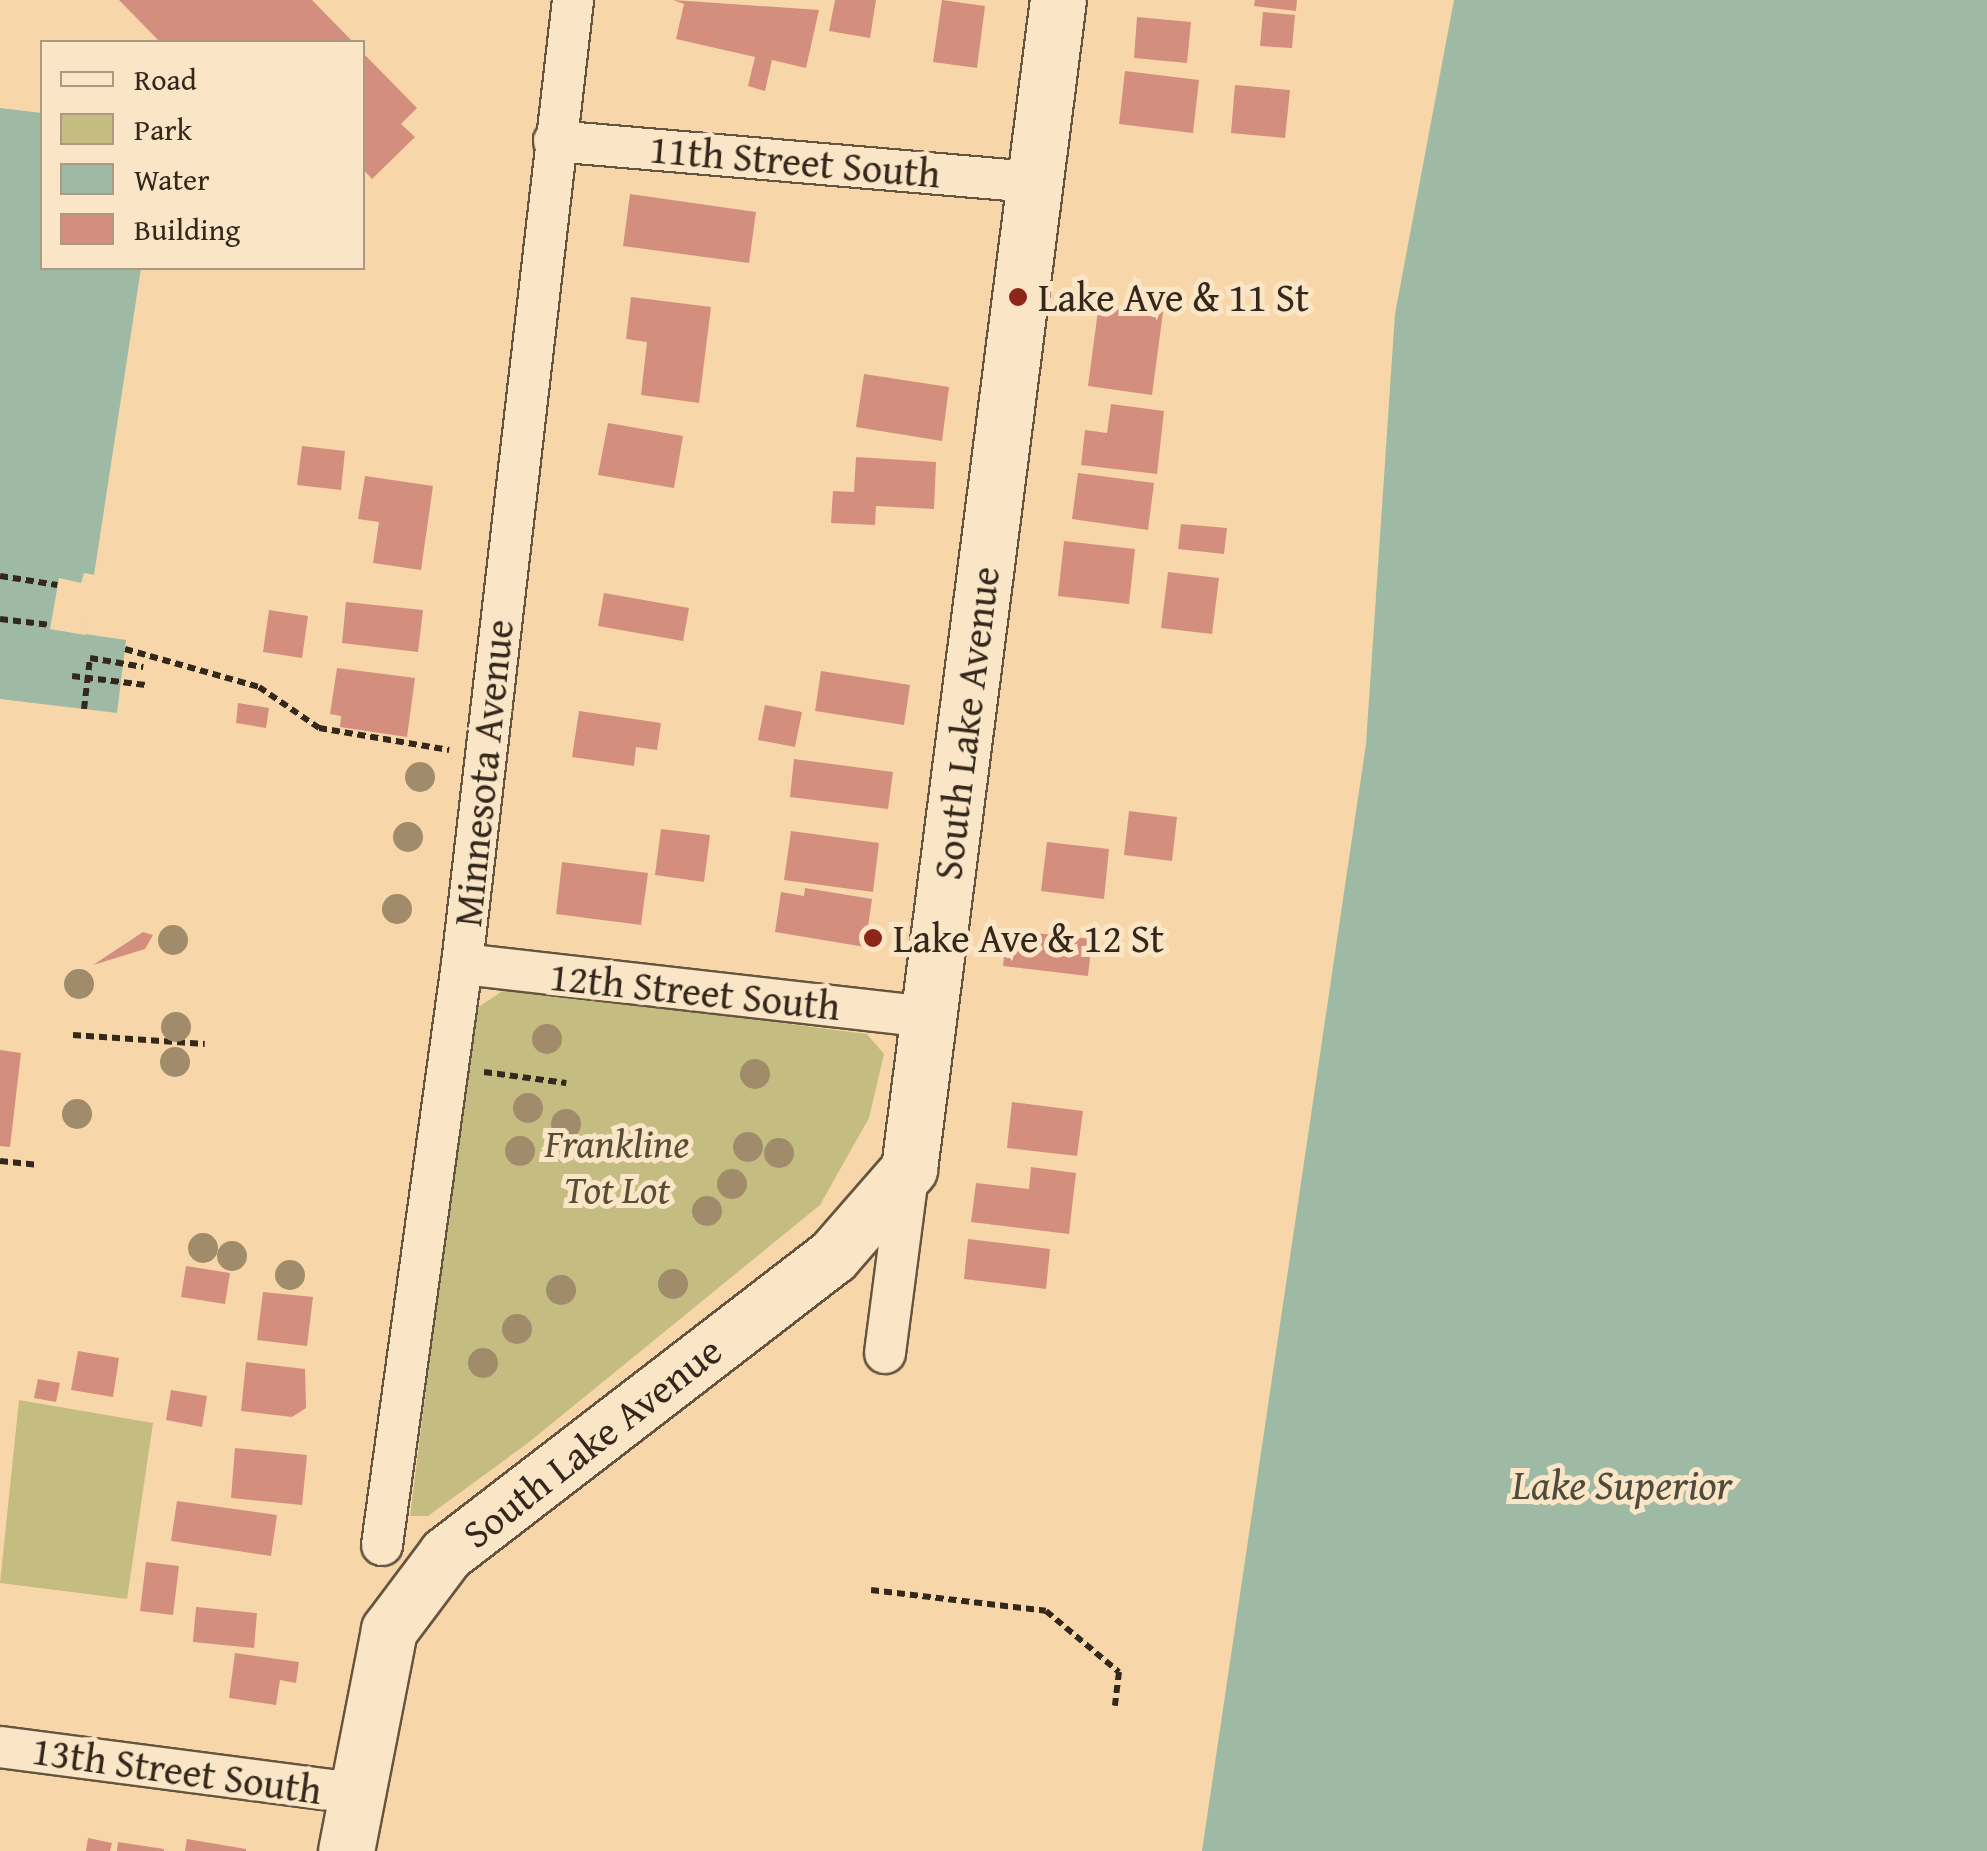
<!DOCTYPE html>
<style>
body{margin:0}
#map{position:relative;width:1987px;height:1851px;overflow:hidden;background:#f7d7a9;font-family:"Gentium Book Plus",serif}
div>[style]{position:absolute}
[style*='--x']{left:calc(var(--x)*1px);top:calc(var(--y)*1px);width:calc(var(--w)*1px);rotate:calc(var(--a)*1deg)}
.green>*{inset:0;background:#c5bc82}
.water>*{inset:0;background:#9ebaa4}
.pier>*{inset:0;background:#f7d7a9}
.building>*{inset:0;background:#d48e7e}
.path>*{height:6px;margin-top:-3px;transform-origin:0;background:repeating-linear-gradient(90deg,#34281c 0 8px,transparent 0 13px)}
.roads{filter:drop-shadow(2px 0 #65543f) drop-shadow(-2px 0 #65543f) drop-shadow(0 2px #65543f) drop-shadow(0 -2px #65543f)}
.street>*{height:40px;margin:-20px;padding:0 20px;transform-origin:20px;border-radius:20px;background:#fae5c7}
.secondary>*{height:55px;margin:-27.5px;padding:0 27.5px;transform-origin:27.5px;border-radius:27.5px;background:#fae5c7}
.trees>*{width:30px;height:30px;margin:-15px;border-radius:50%;background:#a08b6a}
.dots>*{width:28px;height:28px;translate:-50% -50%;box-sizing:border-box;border:5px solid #fae5c7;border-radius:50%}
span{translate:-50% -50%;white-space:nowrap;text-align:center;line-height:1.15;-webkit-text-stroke:10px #fae5c7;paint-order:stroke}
.street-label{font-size:40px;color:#34281c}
.poi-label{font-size:40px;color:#34281c}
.left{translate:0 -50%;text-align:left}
.park-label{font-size:40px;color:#584d36;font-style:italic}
.water-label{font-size:42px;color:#4e4c3e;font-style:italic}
.legend{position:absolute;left:40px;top:40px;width:325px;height:230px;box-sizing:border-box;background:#fae5c7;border:2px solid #ab9983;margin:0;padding:12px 18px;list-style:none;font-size:30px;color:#34281c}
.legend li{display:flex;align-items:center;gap:20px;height:50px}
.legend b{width:50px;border:2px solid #ab9983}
</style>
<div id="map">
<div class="green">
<i style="clip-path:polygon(507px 988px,867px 1034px,884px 1054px,869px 1118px,820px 1205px,528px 1443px,428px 1516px,410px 1516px,474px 1010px)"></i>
<i style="clip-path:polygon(19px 1400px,153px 1423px,127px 1599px,0 1583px)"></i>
</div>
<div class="water">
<i style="clip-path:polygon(1454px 0,1987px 0,1987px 1851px,1202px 1851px,1366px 744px,1395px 314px)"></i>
<i style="clip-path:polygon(0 108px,42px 113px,42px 268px,141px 268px,85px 634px,126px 640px,117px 713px,0 699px)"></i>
</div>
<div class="pier">
<i style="clip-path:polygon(84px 573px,95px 575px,85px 635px,50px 629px,59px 578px,81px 583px)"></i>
</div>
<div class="building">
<i style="clip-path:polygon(119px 0,312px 0,353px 42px,160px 42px)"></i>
<i style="clip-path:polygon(673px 0,819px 10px,806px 68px,772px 60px,765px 91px,748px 86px,755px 57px,676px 39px,684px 4px)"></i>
<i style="clip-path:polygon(835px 0,876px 0,870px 38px,829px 31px)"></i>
<i style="clip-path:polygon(942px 0,985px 6px,977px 68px,933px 62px)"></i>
<i style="clip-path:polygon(1255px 0,1297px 0,1296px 11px,1254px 6px)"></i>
<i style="clip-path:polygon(1263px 12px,1295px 15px,1292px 48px,1260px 46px)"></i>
<i style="clip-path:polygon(1137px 17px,1191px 22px,1187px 63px,1134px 58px)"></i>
<i style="clip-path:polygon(362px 52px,417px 108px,401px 124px,415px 137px,372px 179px,362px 168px)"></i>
<i style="clip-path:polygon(1125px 71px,1199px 80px,1193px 133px,1119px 124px)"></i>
<i style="clip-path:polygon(1235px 85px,1290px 90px,1285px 138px,1231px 133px)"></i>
<i style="clip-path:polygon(630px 194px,756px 212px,749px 263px,623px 246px)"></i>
<i style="clip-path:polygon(631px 297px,711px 307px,699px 403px,641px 395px,647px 342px,626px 339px)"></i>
<i style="clip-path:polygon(1099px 303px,1163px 312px,1152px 395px,1088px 386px)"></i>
<i style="clip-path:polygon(864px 374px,949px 387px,942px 441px,856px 427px)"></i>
<i style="clip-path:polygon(1111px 404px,1164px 411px,1157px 474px,1081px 465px,1085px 430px,1107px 433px)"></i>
<i style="clip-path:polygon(608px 423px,683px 436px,674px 488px,598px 475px)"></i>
<i style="clip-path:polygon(302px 446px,345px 451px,341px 490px,297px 485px)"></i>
<i style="clip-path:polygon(856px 457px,936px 462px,934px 509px,876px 506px,875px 525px,831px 523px,833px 491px,854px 492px)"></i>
<i style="clip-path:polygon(1078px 473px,1154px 483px,1148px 530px,1072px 519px)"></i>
<i style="clip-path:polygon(365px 476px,433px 486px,421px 570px,373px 563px,379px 522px,358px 519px)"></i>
<i style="clip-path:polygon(1181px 524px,1227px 528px,1224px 554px,1178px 549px)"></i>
<i style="clip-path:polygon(1064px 541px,1135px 549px,1129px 604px,1058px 596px)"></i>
<i style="clip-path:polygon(1168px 572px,1219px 578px,1212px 634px,1161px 628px)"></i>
<i style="clip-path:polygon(604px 593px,689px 608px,683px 641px,598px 626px)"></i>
<i style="clip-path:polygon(346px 602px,423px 610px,418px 652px,342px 643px)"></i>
<i style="clip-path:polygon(269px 610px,308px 616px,302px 658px,263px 652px)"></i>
<i style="clip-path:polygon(337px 668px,415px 678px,407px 737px,340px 727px,341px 716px,330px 714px)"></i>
<i style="clip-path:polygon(821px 671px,910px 685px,904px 725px,815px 711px)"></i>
<i style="clip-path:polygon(238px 703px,269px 708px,266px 728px,236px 723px)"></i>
<i style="clip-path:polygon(765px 705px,802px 712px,795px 747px,758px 740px)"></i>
<i style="clip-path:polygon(579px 711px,661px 723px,657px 750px,636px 747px,634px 766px,572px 757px)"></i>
<i style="clip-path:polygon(794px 759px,893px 772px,888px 809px,790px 797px)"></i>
<i style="clip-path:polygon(1129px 811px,1177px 817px,1172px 861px,1124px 855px)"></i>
<i style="clip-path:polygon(661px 829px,710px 835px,704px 882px,655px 875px)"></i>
<i style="clip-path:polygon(791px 831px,879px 843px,873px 892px,784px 880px)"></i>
<i style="clip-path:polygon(1047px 842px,1109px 849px,1104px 899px,1041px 891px)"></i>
<i style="clip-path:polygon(562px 862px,648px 873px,641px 925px,556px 914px)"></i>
<i style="clip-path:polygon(805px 888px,872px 899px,865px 947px,775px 932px,781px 892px,804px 896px)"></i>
<i style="clip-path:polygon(1007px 930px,1092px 939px,1088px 976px,1003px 966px)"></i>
<i style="clip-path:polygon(143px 932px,153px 935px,145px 949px,93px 965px)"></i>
<i style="clip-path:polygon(0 1050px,21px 1053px,10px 1147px,0 1146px)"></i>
<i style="clip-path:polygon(1012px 1102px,1083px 1111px,1077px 1156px,1007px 1148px)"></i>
<i style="clip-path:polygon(1031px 1167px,1076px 1173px,1069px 1234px,971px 1222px,976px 1183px,1029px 1189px)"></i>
<i style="clip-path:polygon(968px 1239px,1050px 1249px,1046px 1289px,964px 1279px)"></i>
<i style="clip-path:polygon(186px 1266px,230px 1273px,225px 1304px,181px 1297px)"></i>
<i style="clip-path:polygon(263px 1292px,313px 1297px,307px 1346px,257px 1340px)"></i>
<i style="clip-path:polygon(78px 1351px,119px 1358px,113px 1397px,71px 1390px)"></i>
<i style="clip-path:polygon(246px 1362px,305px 1369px,306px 1408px,292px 1417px,241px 1411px)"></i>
<i style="clip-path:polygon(38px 1379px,60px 1383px,56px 1402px,34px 1398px)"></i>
<i style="clip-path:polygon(171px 1390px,207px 1396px,202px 1427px,166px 1420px)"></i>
<i style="clip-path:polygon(235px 1448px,307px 1455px,302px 1505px,231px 1498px)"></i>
<i style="clip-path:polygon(177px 1501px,277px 1515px,271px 1556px,171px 1541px)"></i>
<i style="clip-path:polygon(146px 1562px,179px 1566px,173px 1615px,140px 1611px)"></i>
<i style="clip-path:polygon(196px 1607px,257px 1613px,254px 1648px,193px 1642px)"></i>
<i style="clip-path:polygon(235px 1653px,299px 1662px,296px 1683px,280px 1680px,276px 1705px,229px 1698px)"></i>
<i style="clip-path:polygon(88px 1838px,112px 1843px,110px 1851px,86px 1851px)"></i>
<i style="clip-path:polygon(187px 1839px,246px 1849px,246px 1851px,185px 1851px)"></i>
<i style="clip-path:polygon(118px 1842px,164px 1849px,164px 1851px,117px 1851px)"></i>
</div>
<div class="path">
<i style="--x:0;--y:576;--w:58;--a:9"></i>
<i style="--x:0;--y:619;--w:51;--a:6.7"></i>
<i style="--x:125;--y:649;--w:139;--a:15.8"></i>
<i style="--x:259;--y:687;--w:73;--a:34.3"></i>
<i style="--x:319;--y:728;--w:132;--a:9.6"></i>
<i style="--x:72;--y:676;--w:74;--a:7"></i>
<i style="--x:84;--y:709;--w:51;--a:-83.3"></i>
<i style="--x:90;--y:658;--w:54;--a:9.6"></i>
<i style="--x:73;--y:1035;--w:132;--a:3.9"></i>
<i style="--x:484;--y:1072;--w:83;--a:7.6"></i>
<i style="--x:0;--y:1161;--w:39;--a:6"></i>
<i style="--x:871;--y:1590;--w:176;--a:6.8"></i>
<i style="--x:1046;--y:1611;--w:95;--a:39.9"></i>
<i style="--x:1119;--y:1672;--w:34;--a:97"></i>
</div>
<div class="roads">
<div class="street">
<i style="--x:554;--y:141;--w:483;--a:4.9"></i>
<i style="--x:462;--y:964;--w:470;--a:6.5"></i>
<i style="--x:885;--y:1353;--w:186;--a:-82.6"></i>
<i style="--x:382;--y:1545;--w:586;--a:-82.16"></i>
<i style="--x:462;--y:964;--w:970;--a:-83.43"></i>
<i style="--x:0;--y:1747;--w:357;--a:7.4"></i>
</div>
<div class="secondary">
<i style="--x:346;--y:1851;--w:225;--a:-79"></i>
<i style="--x:389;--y:1630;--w:95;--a:-53.1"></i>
<i style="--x:446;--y:1554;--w:488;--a:-37.6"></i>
<i style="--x:833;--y:1256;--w:116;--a:-48.9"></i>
<i style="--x:909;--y:1169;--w:1178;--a:-82.74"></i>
</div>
</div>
<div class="trees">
<i style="left:420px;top:777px"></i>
<i style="left:408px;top:837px"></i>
<i style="left:397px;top:909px"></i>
<i style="left:173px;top:940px"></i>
<i style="left:79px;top:984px"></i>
<i style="left:176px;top:1027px"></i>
<i style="left:547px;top:1039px"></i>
<i style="left:175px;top:1062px"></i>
<i style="left:755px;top:1074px"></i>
<i style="left:528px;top:1108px"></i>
<i style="left:77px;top:1114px"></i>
<i style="left:566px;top:1124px"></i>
<i style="left:748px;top:1147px"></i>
<i style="left:520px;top:1151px"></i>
<i style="left:779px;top:1153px"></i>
<i style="left:732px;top:1184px"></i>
<i style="left:707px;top:1211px"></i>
<i style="left:203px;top:1248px"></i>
<i style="left:232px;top:1256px"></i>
<i style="left:290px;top:1275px"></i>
<i style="left:673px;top:1284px"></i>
<i style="left:561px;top:1290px"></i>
<i style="left:517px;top:1329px"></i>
<i style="left:483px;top:1363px"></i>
</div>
<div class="dots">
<i style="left:1018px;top:297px;background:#8f2418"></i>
<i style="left:873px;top:938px;background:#8f2418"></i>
</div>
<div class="street-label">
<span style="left:795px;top:161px;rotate:5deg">11th Street South</span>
<span style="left:966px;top:723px;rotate:-83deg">South Lake Avenue</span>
<span style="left:483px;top:773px;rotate:-84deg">Minnesota Avenue</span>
<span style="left:695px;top:991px;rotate:6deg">12th Street South</span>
<span style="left:592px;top:1442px;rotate:-38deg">South Lake Avenue</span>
<span style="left:177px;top:1770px;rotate:8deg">13th Street South</span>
</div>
<div class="poi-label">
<span class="left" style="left:1038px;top:297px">Lake Ave &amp; 11 St</span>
<span class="left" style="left:893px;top:938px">Lake Ave &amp; 12 St</span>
</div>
<div class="park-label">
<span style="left:617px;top:1166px">Frankline<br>Tot Lot</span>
</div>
<div class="water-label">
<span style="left:1622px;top:1484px">Lake Superior</span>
</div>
<ul class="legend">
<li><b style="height:12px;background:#fae5c7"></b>Road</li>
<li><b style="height:28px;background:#c5bc82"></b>Park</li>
<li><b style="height:28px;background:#9ebaa4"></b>Water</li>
<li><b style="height:28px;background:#d48e7e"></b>Building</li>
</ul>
</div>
